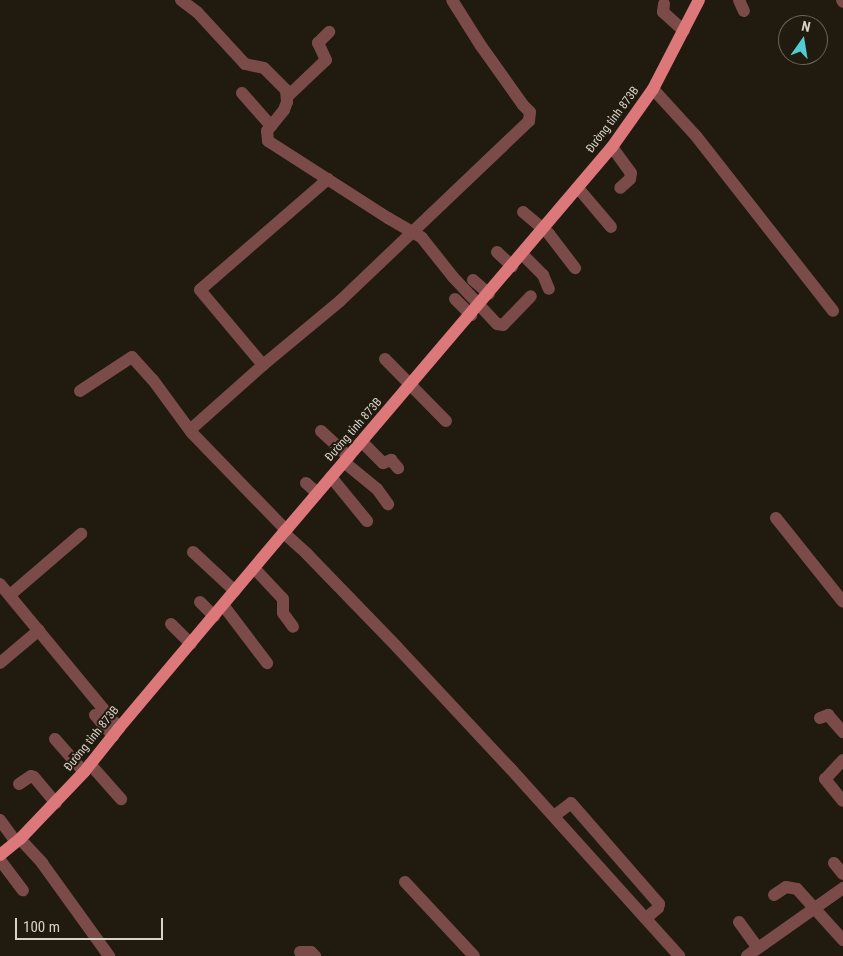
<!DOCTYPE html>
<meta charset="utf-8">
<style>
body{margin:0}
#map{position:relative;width:843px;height:956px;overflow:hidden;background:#211a0e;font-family:"Roboto Condensed",sans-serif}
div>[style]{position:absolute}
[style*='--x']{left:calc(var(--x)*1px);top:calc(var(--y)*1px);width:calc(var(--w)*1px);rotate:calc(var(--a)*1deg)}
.minor>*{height:12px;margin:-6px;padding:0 6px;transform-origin:6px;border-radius:6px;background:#7b4b4a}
.major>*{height:12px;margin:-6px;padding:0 6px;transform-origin:6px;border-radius:6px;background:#dc7879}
span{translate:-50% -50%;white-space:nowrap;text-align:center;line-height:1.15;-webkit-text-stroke:4px #211a0e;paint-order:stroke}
.street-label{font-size:12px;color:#d7d2ca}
.north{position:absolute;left:778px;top:15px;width:50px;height:50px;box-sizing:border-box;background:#211a0e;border:1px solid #6a6459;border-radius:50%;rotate:13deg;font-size:14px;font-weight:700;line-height:20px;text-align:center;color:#d7d2ca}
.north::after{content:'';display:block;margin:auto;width:18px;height:22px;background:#52ccd0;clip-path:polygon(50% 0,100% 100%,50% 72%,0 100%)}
.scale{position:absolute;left:15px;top:918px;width:148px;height:22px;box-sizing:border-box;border:2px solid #d7d2ca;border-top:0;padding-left:6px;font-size:15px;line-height:18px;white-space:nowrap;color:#d7d2ca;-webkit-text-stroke:4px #211a0e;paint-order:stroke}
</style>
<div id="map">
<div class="minor">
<i style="--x:181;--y:0;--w:21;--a:37"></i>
<i style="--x:198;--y:13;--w:69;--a:47.3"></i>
<i style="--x:245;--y:64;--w:19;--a:12"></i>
<i style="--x:264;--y:68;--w:31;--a:45"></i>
<i style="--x:286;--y:90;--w:12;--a:85"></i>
<i style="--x:287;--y:102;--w:9;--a:111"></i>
<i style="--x:284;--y:110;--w:27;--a:129"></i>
<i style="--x:267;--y:131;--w:10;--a:84"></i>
<i style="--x:268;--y:141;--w:143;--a:32.7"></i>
<i style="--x:388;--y:218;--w:39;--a:30"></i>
<i style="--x:422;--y:238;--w:50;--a:51.5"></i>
<i style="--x:453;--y:277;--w:64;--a:46.9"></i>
<i style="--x:497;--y:324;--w:6;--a:9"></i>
<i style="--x:503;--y:325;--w:40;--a:-46"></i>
<i style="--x:739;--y:0;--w:12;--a:66"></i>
<i style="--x:842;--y:0;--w:2;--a:63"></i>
<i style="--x:664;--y:4;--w:8;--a:97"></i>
<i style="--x:663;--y:12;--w:28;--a:42"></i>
<i style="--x:653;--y:89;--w:64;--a:47.5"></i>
<i style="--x:696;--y:136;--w:222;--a:51.9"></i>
<i style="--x:242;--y:93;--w:44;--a:48.7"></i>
<i style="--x:288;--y:96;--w:52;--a:-43.5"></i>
<i style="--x:326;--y:60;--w:19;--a:-115"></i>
<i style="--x:318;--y:43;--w:16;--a:-45"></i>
<i style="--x:612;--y:147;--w:32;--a:54"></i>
<i style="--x:631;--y:173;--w:6;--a:99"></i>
<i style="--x:630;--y:179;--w:13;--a:138"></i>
<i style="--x:328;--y:179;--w:169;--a:139.1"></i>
<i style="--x:200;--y:290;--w:98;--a:50"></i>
<i style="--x:263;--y:365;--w:100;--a:-39.7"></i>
<i style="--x:340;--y:301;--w:261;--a:-43.6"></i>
<i style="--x:529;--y:121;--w:9;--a:-84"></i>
<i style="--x:530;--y:112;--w:10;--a:-135"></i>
<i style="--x:523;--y:105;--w:72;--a:-125.4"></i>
<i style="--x:481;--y:46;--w:54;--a:-122.2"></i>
<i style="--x:578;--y:188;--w:51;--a:49.8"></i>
<i style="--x:523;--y:212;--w:34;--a:40"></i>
<i style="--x:549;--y:234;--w:43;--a:52.6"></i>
<i style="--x:497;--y:252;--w:21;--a:43"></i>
<i style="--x:522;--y:254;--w:30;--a:45"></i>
<i style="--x:543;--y:275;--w:15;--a:67"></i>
<i style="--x:473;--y:280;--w:21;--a:41"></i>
<i style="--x:455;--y:299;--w:23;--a:45"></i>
<i style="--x:385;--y:359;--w:87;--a:45.5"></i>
<i style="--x:80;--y:391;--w:62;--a:-33.2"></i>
<i style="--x:132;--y:357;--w:31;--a:48"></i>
<i style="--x:153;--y:380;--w:66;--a:53.7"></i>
<i style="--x:192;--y:433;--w:135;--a:45.9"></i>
<i style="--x:190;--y:430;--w:98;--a:-41.7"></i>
<i style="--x:321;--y:431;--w:38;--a:43"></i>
<i style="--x:362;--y:442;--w:30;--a:45"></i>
<i style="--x:383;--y:463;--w:9;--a:-21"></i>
<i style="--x:391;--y:460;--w:11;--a:49"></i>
<i style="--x:344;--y:462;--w:43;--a:39.3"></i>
<i style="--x:377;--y:489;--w:19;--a:54"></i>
<i style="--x:331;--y:477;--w:57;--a:50.7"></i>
<i style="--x:306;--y:483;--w:15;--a:42"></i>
<i style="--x:776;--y:518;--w:107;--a:51.4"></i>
<i style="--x:284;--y:533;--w:31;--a:42"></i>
<i style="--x:307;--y:554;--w:129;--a:45.9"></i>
<i style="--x:397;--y:647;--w:166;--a:47"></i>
<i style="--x:510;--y:768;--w:253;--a:48"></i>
<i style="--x:193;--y:552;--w:57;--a:42.9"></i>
<i style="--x:254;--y:568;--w:42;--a:46.9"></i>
<i style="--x:283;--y:599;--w:14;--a:90"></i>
<i style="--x:283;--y:613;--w:17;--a:54"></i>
<i style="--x:0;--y:584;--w:187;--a:50.4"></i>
<i style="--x:10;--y:595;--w:94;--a:-40.7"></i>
<i style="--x:200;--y:602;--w:20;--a:45"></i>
<i style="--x:223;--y:605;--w:73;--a:52.8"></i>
<i style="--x:171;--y:624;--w:28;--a:45"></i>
<i style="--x:0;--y:663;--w:51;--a:-40.2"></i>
<i style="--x:95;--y:715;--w:28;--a:49"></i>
<i style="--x:820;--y:718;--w:9;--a:-21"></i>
<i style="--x:828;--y:715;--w:23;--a:49"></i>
<i style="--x:55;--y:739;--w:44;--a:48.7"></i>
<i style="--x:843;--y:760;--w:26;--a:133"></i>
<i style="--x:825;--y:779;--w:28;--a:51"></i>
<i style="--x:90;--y:764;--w:47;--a:48.5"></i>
<i style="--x:19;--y:784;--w:14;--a:-34"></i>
<i style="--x:31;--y:776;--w:3;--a:18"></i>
<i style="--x:34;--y:777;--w:34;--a:50"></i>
<i style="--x:554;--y:816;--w:21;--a:-37"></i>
<i style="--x:571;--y:803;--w:134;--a:48.9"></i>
<i style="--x:659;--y:904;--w:4;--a:104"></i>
<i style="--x:658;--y:908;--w:16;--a:140"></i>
<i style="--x:0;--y:820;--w:27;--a:54"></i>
<i style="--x:20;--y:839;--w:33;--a:47"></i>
<i style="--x:42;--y:863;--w:115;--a:54.2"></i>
<i style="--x:0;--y:860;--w:38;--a:53"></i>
<i style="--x:834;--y:863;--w:14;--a:51"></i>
<i style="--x:405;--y:882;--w:101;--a:47"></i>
<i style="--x:774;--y:895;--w:14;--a:-34"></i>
<i style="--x:786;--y:887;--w:11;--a:10"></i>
<i style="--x:797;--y:889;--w:69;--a:48"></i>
<i style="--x:739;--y:922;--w:32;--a:54"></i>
<i style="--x:300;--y:952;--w:11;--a:0"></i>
<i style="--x:311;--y:952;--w:6;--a:45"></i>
<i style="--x:747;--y:956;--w:118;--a:-35.3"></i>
</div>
<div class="major">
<i style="--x:0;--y:855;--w:26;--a:-39"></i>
<i style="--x:20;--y:839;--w:93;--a:-46.3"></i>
<i style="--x:84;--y:772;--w:56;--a:-51.5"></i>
<i style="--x:119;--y:728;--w:259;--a:-49.9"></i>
<i style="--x:286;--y:530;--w:503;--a:-49.6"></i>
<i style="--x:612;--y:147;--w:71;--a:-54.7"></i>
<i style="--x:653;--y:89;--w:100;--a:-62.7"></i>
</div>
<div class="street-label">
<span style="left:613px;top:120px;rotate:-53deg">Đường tỉnh 873B</span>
<span style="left:354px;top:430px;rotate:-49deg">Đường tỉnh 873B</span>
<span style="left:92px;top:739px;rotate:-51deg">Đường tỉnh 873B</span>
</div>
<div class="north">N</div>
<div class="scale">100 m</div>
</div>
